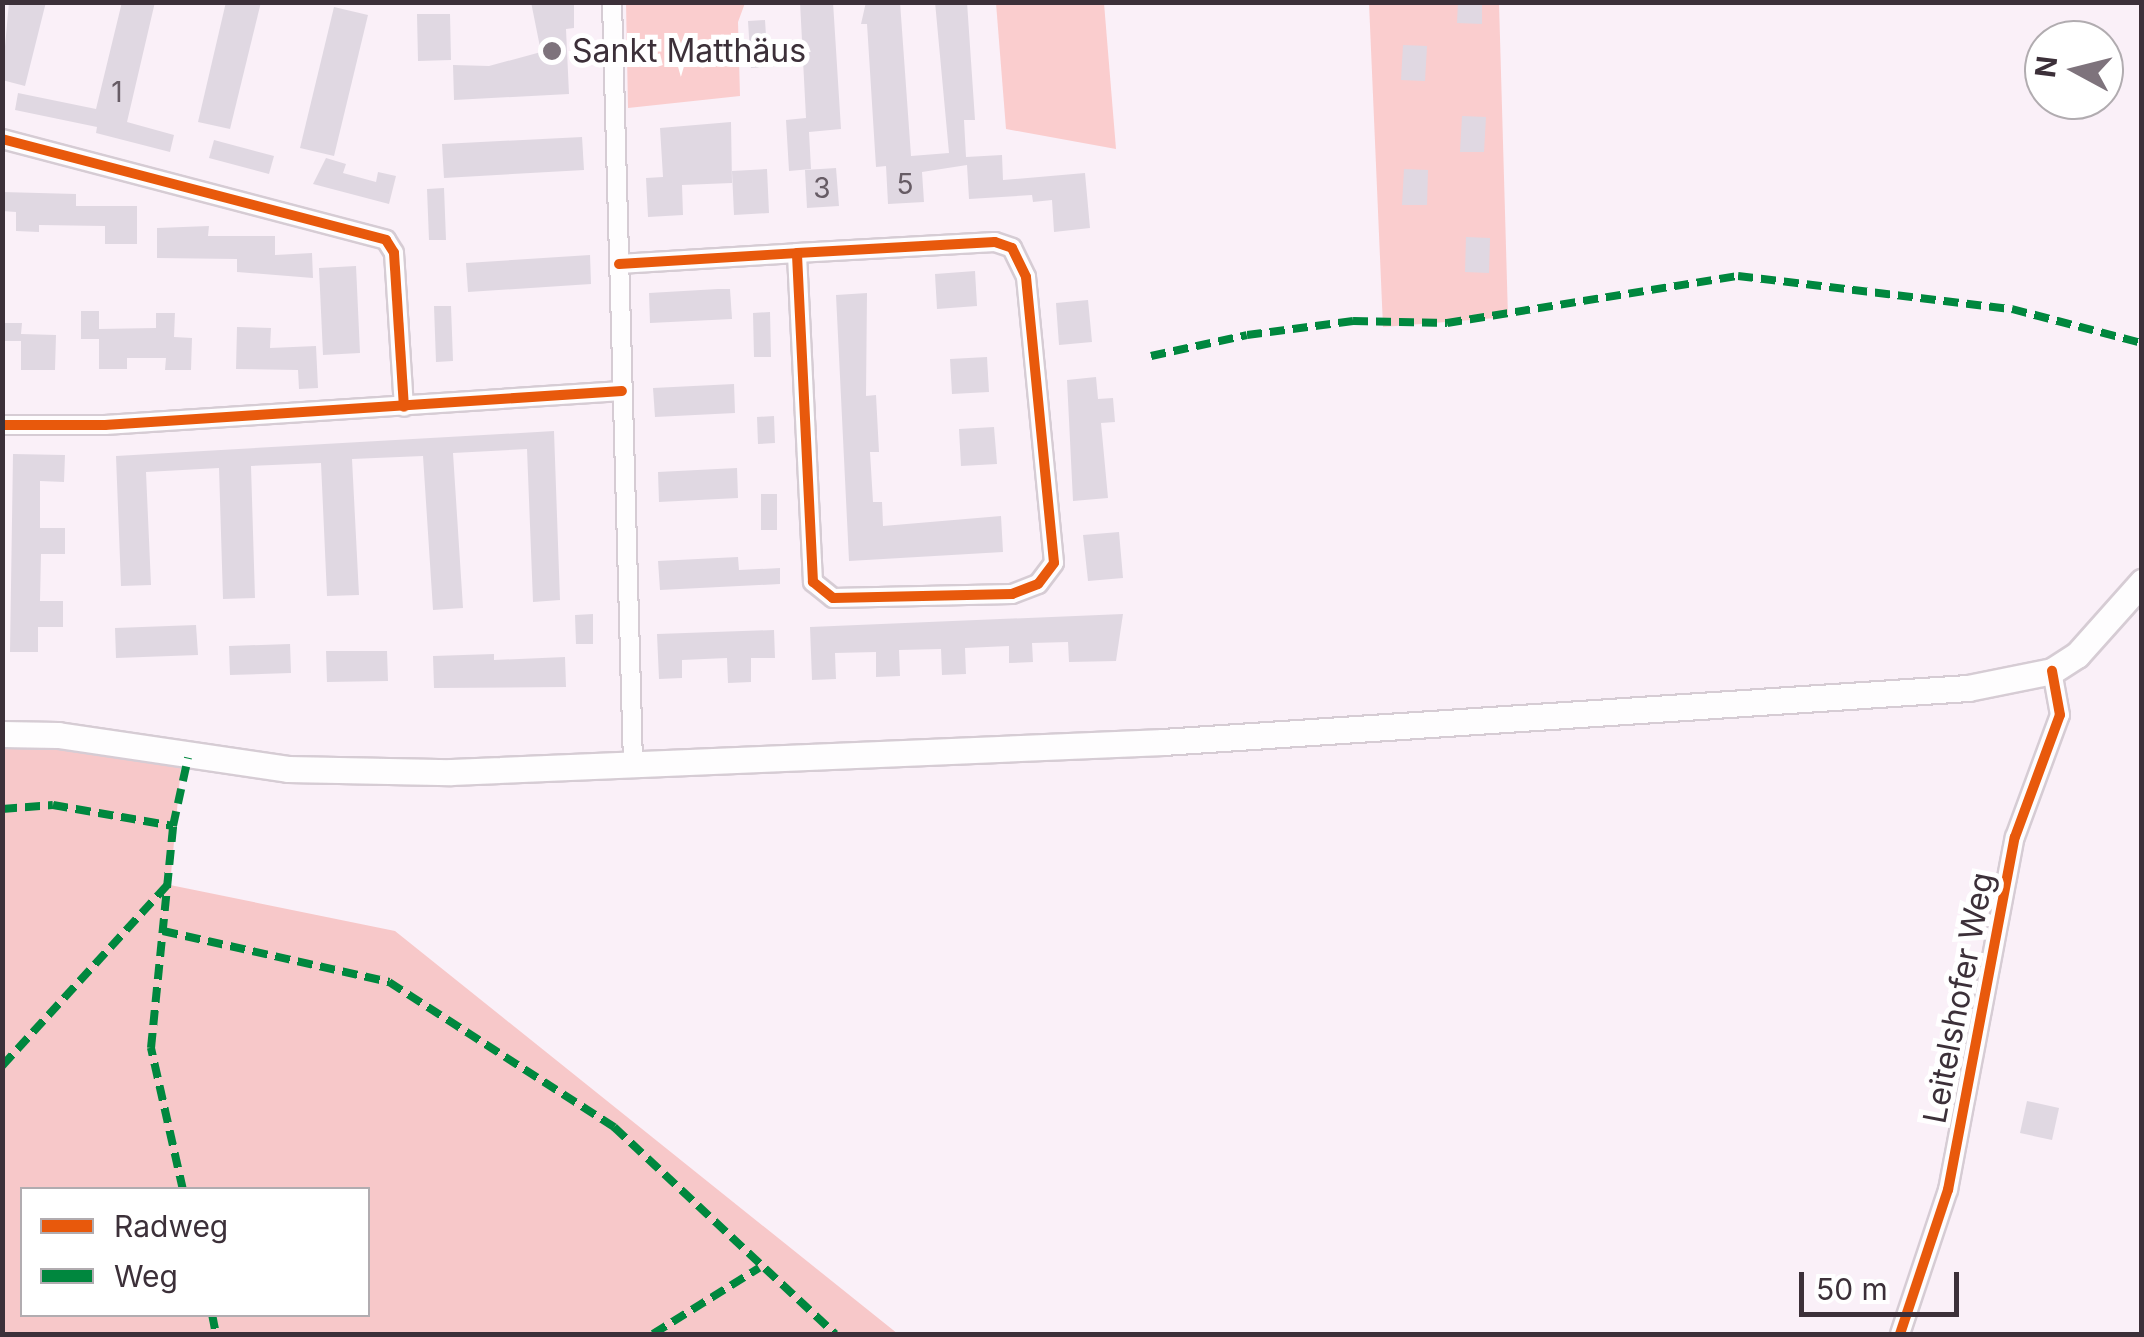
<!DOCTYPE html>
<meta charset="utf-8">
<style>
body{margin:0}
#map{position:relative;width:2144px;height:1337px;overflow:hidden;background:#faf0f8;font-family:Inter,sans-serif}
div>[style]{position:absolute}
[style*='--x']{left:calc(var(--x)*1px);top:calc(var(--y)*1px);width:calc(var(--w)*1px);rotate:calc(var(--a)*1deg)}
.green>*{inset:0;background:#facdce}
.forest>*{inset:0;background:#f7c8c9}
.building>*{inset:0;background:#e0d8e2}
.roads{filter:drop-shadow(2px 0 #d6ccd4) drop-shadow(-2px 0 #d6ccd4) drop-shadow(0 2px #d6ccd4) drop-shadow(0 -2px #d6ccd4)}
.street>*{height:18px;margin:-9px;padding:0 9px;transform-origin:9px;border-radius:9px;background:#fefdfe}
.secondary>*{height:25px;margin:-12.5px;padding:0 12.5px;transform-origin:12.5px;border-radius:12.5px;background:#fefdfe}
.quiet>*{height:8px;margin-top:-4px;transform-origin:0;background:repeating-linear-gradient(90deg,#00873e 0 15px,transparent 0 23px)}
.cycleway>*{height:10px;margin:-5px;padding:0 5px;transform-origin:5px;border-radius:5px;background:#e8590c}
.dots>*{width:28px;height:28px;translate:-50% -50%;box-sizing:border-box;border:5px solid #fff;border-radius:50%}
span{translate:-50% -50%;white-space:nowrap;text-align:center;line-height:1.15;-webkit-text-stroke:10px #fff;paint-order:stroke}
.number-label{font-size:28px;color:#675c65}
.number-label span{-webkit-text-stroke-width:0}
.poi-label{font-size:32px;color:#3c3039}
.left{translate:0 -50%;text-align:left}
.street-label{font-size:32px;color:#3c3039}
.frame{position:absolute;inset:0;border:5px solid #3c3039;pointer-events:none}
.legend{position:absolute;left:20px;top:1187px;width:350px;height:130px;box-sizing:border-box;background:#fff;border:2px solid #b1acb0;margin:0;padding:12px 18px;list-style:none;font-size:30px;color:#3c3039}
.legend li{display:flex;align-items:center;gap:20px;height:50px}
.legend b{width:50px;border:2px solid #b1acb0}
.north{position:absolute;left:2024px;top:20px;width:100px;height:100px;box-sizing:border-box;background:#fff;border:2px solid #b1acb0;border-radius:50%;rotate:277deg;font-size:28px;font-weight:700;line-height:40px;text-align:center;color:#3c3039}
.north::after{content:'';display:block;margin:auto;width:35px;height:45px;background:#7e737c;clip-path:polygon(50% 0,100% 100%,50% 72%,0 100%)}
.scale{position:absolute;left:1799px;top:1272px;width:160px;height:45px;box-sizing:border-box;border:5px solid #3c3039;border-top:0;padding-left:12px;font-size:30px;line-height:35px;white-space:nowrap;color:#3c3039;-webkit-text-stroke:8px #fff;paint-order:stroke}
</style>
<div id="map">
<div class="green">
<i style="clip-path:polygon(626px 3px,745px 3px,738px 22px,740px 96px,628px 108px)"></i>
<i style="clip-path:polygon(996px 3px,1104px 3px,1116px 149px,1006px 129px)"></i>
<i style="clip-path:polygon(1369px 3px,1499px 3px,1508px 317px,1383px 327px)"></i>
</div>
<div class="forest">
<i style="clip-path:polygon(evenodd,22px 743px,181px 767px,170px 885px,395px 931px,898px 1334px,3px 1334px,2px 745px,22px 743px,22px 1190px,368px 1190px,368px 1314px,22px 1314px,22px 1190px)"></i>
</div>
<div class="building">
<i style="clip-path:polygon(9px 2px,46px 2px,25px 86px,2px 80px)"></i>
<i style="clip-path:polygon(122px 2px,155px 2px,127px 122px,174px 135px,170px 152px,96px 133px,97px 127px,15px 110px,18px 93px,96px 109px)"></i>
<i style="clip-path:polygon(226px 2px,261px 2px,230px 129px,198px 122px)"></i>
<i style="clip-path:polygon(531px 2px,574px 2px,574px 28px,566px 29px,569px 94px,454px 100px,453px 65px,489px 66px,541px 52px)"></i>
<i style="clip-path:polygon(800px 2px,833px 2px,841px 129px,809px 132px,811px 169px,789px 171px,786px 120px,806px 118px)"></i>
<i style="clip-path:polygon(866px 2px,900px 2px,911px 156px,949px 153px,935px 2px,967px 2px,975px 120px,964px 120px,966px 157px,1002px 155px,1003px 180px,1085px 173px,1090px 228px,1054px 232px,1052px 200px,1033px 202px,1032px 195px,969px 199px,967px 165px,922px 172px,924px 202px,888px 204px,886px 166px,876px 167px,867px 24px,861px 24px)"></i>
<i style="clip-path:polygon(1458px 2px,1482px 2px,1482px 24px,1457px 23px)"></i>
<i style="clip-path:polygon(334px 7px,368px 15px,334px 156px,300px 148px)"></i>
<i style="clip-path:polygon(417px 14px,450px 14px,451px 60px,418px 61px)"></i>
<i style="clip-path:polygon(765px 20px,768px 67px,751px 68px,748px 21px)"></i>
<i style="clip-path:polygon(1403px 45px,1427px 46px,1425px 81px,1401px 80px)"></i>
<i style="clip-path:polygon(1462px 116px,1486px 117px,1484px 152px,1460px 152px)"></i>
<i style="clip-path:polygon(731px 122px,732px 183px,682px 185px,683px 215px,648px 217px,646px 178px,663px 177px,660px 128px)"></i>
<i style="clip-path:polygon(582px 137px,584px 170px,444px 178px,442px 144px)"></i>
<i style="clip-path:polygon(214px 140px,274px 156px,269px 174px,209px 158px)"></i>
<i style="clip-path:polygon(326px 158px,346px 164px,343px 173px,376px 182px,378px 172px,396px 176px,389px 204px,313px 184px)"></i>
<i style="clip-path:polygon(836px 168px,839px 206px,807px 208px,805px 170px)"></i>
<i style="clip-path:polygon(767px 169px,769px 213px,734px 215px,732px 171px)"></i>
<i style="clip-path:polygon(1404px 169px,1428px 170px,1427px 205px,1402px 205px)"></i>
<i style="clip-path:polygon(444px 188px,446px 240px,429px 240px,427px 189px)"></i>
<i style="clip-path:polygon(2px 192px,76px 194px,76px 206px,137px 206px,137px 244px,105px 244px,105px 226px,39px 225px,39px 232px,16px 231px,16px 212px,2px 211px)"></i>
<i style="clip-path:polygon(209px 226px,208px 236px,275px 236px,275px 255px,312px 253px,313px 278px,237px 272px,237px 259px,157px 258px,157px 228px)"></i>
<i style="clip-path:polygon(1466px 237px,1490px 238px,1489px 273px,1465px 272px)"></i>
<i style="clip-path:polygon(590px 255px,591px 284px,468px 292px,466px 263px)"></i>
<i style="clip-path:polygon(356px 266px,360px 353px,323px 355px,319px 268px)"></i>
<i style="clip-path:polygon(975px 271px,977px 306px,937px 309px,935px 274px)"></i>
<i style="clip-path:polygon(718px 289px,730px 289px,732px 319px,650px 323px,649px 293px)"></i>
<i style="clip-path:polygon(867px 293px,866px 396px,876px 395px,879px 452px,870px 452px,873px 502px,882px 502px,883px 526px,1001px 516px,1003px 552px,849px 561px,836px 295px)"></i>
<i style="clip-path:polygon(1088px 300px,1092px 342px,1059px 345px,1056px 303px)"></i>
<i style="clip-path:polygon(434px 306px,451px 306px,453px 361px,436px 362px)"></i>
<i style="clip-path:polygon(81px 311px,99px 311px,99px 339px,81px 339px)"></i>
<i style="clip-path:polygon(770px 312px,771px 357px,754px 357px,753px 313px)"></i>
<i style="clip-path:polygon(156px 313px,175px 313px,174px 337px,192px 338px,191px 370px,165px 370px,166px 358px,127px 358px,127px 369px,99px 369px,99px 329px,156px 328px)"></i>
<i style="clip-path:polygon(3px 323px,22px 323px,21px 334px,56px 335px,55px 370px,21px 370px,21px 341px,3px 341px)"></i>
<i style="clip-path:polygon(237px 327px,271px 328px,270px 348px,316px 346px,318px 388px,299px 389px,298px 370px,236px 369px)"></i>
<i style="clip-path:polygon(987px 357px,989px 392px,952px 394px,950px 359px)"></i>
<i style="clip-path:polygon(1096px 377px,1098px 399px,1113px 398px,1115px 422px,1101px 423px,1108px 498px,1073px 501px,1067px 380px)"></i>
<i style="clip-path:polygon(734px 384px,735px 413px,655px 417px,653px 388px)"></i>
<i style="clip-path:polygon(774px 416px,775px 443px,758px 444px,757px 417px)"></i>
<i style="clip-path:polygon(994px 427px,997px 464px,961px 466px,959px 429px)"></i>
<i style="clip-path:polygon(554px 431px,560px 600px,533px 602px,527px 449px,453px 453px,463px 608px,433px 610px,423px 456px,352px 459px,359px 595px,327px 596px,321px 463px,251px 466px,255px 598px,223px 599px,219px 468px,146px 472px,151px 585px,121px 586px,116px 456px)"></i>
<i style="clip-path:polygon(13px 454px,65px 455px,64px 482px,40px 481px,40px 528px,65px 528px,65px 554px,41px 554px,40px 601px,63px 601px,63px 627px,38px 627px,38px 652px,10px 652px)"></i>
<i style="clip-path:polygon(737px 468px,738px 498px,659px 502px,658px 472px)"></i>
<i style="clip-path:polygon(761px 494px,777px 494px,777px 530px,761px 530px)"></i>
<i style="clip-path:polygon(1119px 532px,1123px 578px,1088px 581px,1083px 535px)"></i>
<i style="clip-path:polygon(738px 557px,739px 570px,780px 568px,780px 584px,660px 590px,658px 561px)"></i>
<i style="clip-path:polygon(593px 614px,593px 644px,576px 644px,575px 615px)"></i>
<i style="clip-path:polygon(1123px 614px,1116px 661px,1069px 662px,1068px 642px,1032px 643px,1033px 662px,1009px 663px,1009px 646px,965px 648px,966px 674px,942px 675px,941px 649px,899px 650px,900px 676px,876px 677px,876px 652px,835px 653px,836px 679px,812px 680px,810px 627px)"></i>
<i style="clip-path:polygon(196px 625px,198px 655px,116px 658px,115px 628px)"></i>
<i style="clip-path:polygon(774px 630px,775px 658px,751px 658px,751px 682px,728px 683px,727px 658px,682px 660px,682px 678px,659px 679px,657px 634px)"></i>
<i style="clip-path:polygon(290px 644px,291px 673px,230px 675px,229px 646px)"></i>
<i style="clip-path:polygon(326px 651px,387px 651px,388px 681px,327px 682px)"></i>
<i style="clip-path:polygon(494px 654px,494px 660px,565px 657px,566px 687px,434px 688px,433px 656px)"></i>
<i style="clip-path:polygon(2027px 1101px,2059px 1108px,2052px 1140px,2020px 1133px)"></i>
</div>
<div class="roads">
<div class="street">
<i style="--x:612;--y:2;--w:763;--a:88.42"></i>
<i style="--x:2;--y:139;--w:397;--a:14.7"></i>
<i style="--x:386;--y:240;--w:15;--a:58"></i>
<i style="--x:394;--y:253;--w:154;--a:86.3"></i>
<i style="--x:619;--y:264;--w:178;--a:-3.5"></i>
<i style="--x:797;--y:253;--w:198;--a:-3.2"></i>
<i style="--x:995;--y:242;--w:18;--a:19"></i>
<i style="--x:1012;--y:248;--w:32;--a:64"></i>
<i style="--x:1026;--y:277;--w:287;--a:84.4"></i>
<i style="--x:1054;--y:563;--w:26;--a:127"></i>
<i style="--x:1038;--y:584;--w:28;--a:159"></i>
<i style="--x:1012;--y:594;--w:179;--a:178.7"></i>
<i style="--x:833;--y:598;--w:26;--a:-141"></i>
<i style="--x:813;--y:582;--w:329;--a:-92.8"></i>
<i style="--x:2;--y:425;--w:103;--a:0"></i>
<i style="--x:105;--y:425;--w:518;--a:-3.76"></i>
<i style="--x:1900;--y:1334;--w:152;--a:-71.6"></i>
<i style="--x:1948;--y:1190;--w:359;--a:-79.3"></i>
<i style="--x:2015;--y:837;--w:130;--a:-69.8"></i>
<i style="--x:2060;--y:715;--w:45;--a:-100.3"></i>
</div>
<div class="secondary">
<i style="--x:2;--y:734;--w:56;--a:1"></i>
<i style="--x:58;--y:735;--w:232;--a:8.4"></i>
<i style="--x:288;--y:769;--w:163;--a:1.1"></i>
<i style="--x:451;--y:772;--w:713;--a:-2.41"></i>
<i style="--x:1163;--y:742;--w:807;--a:-3.84"></i>
<i style="--x:1968;--y:688;--w:86;--a:-11.4"></i>
<i style="--x:2052;--y:671;--w:30;--a:-33"></i>
<i style="--x:2077;--y:655;--w:98;--a:-48.3"></i>
</div>
</div>
<div class="quiet">
<i style="--x:1151;--y:356;--w:98;--a:-12.3"></i>
<i style="--x:1247;--y:335;--w:107;--a:-7.5"></i>
<i style="--x:1353;--y:321;--w:94;--a:1.2"></i>
<i style="--x:1447;--y:323;--w:295;--a:-9.2"></i>
<i style="--x:1738;--y:276;--w:276;--a:6.9"></i>
<i style="--x:2012;--y:309;--w:134;--a:14.7"></i>
<i style="--x:2;--y:809;--w:51;--a:-4.5"></i>
<i style="--x:53;--y:805;--w:122;--a:9.9"></i>
<i style="--x:163;--y:931;--w:232;--a:12.7"></i>
<i style="--x:389;--y:982;--w:268;--a:32.8"></i>
<i style="--x:614;--y:1127;--w:303;--a:43.1"></i>
<i style="--x:2;--y:1066;--w:245;--a:-47.6"></i>
<i style="--x:183;--y:1190;--w:146;--a:-102.7"></i>
<i style="--x:151;--y:1048;--w:223;--a:-84.3"></i>
<i style="--x:173;--y:826;--w:70;--a:-77.6"></i>
<i style="--x:212;--y:1314;--w:20;--a:79"></i>
<i style="--x:653;--y:1334;--w:125;--a:-31.9"></i>
</div>
<div class="cycleway">
<i style="--x:2;--y:139;--w:397;--a:14.7"></i>
<i style="--x:386;--y:240;--w:15;--a:58"></i>
<i style="--x:394;--y:253;--w:154;--a:86.3"></i>
<i style="--x:619;--y:264;--w:178;--a:-3.5"></i>
<i style="--x:797;--y:253;--w:198;--a:-3.2"></i>
<i style="--x:995;--y:242;--w:18;--a:19"></i>
<i style="--x:1012;--y:248;--w:32;--a:64"></i>
<i style="--x:1026;--y:277;--w:287;--a:84.4"></i>
<i style="--x:1054;--y:563;--w:26;--a:127"></i>
<i style="--x:1038;--y:584;--w:28;--a:159"></i>
<i style="--x:1012;--y:594;--w:179;--a:178.7"></i>
<i style="--x:833;--y:598;--w:26;--a:-141"></i>
<i style="--x:813;--y:582;--w:329;--a:-92.8"></i>
<i style="--x:2;--y:425;--w:103;--a:0"></i>
<i style="--x:105;--y:425;--w:518;--a:-3.76"></i>
<i style="--x:1900;--y:1334;--w:152;--a:-71.6"></i>
<i style="--x:1948;--y:1190;--w:359;--a:-79.3"></i>
<i style="--x:2015;--y:837;--w:130;--a:-69.8"></i>
<i style="--x:2060;--y:715;--w:45;--a:-100.3"></i>
</div>
<div class="dots">
<i style="left:552px;top:51px;background:#7e737c"></i>
</div>
<div class="number-label">
<span style="left:117px;top:92px">1</span>
<span style="left:905px;top:184px">5</span>
<span style="left:822px;top:188px">3</span>
</div>
<div class="poi-label">
<span class="left" style="left:572px;top:51px">Sankt Matthäus</span>
</div>
<div class="street-label">
<span style="left:1959px;top:998px;rotate:-79deg">Leitelshofer Weg</span>
</div>
<div class="frame"></div>
<ul class="legend">
<li><b style="height:12px;background:#e8590c"></b>Radweg</li>
<li><b style="height:12px;background:#00873e"></b>Weg</li>
</ul>
<div class="north">N</div>
<div class="scale">50 m</div>
</div>
